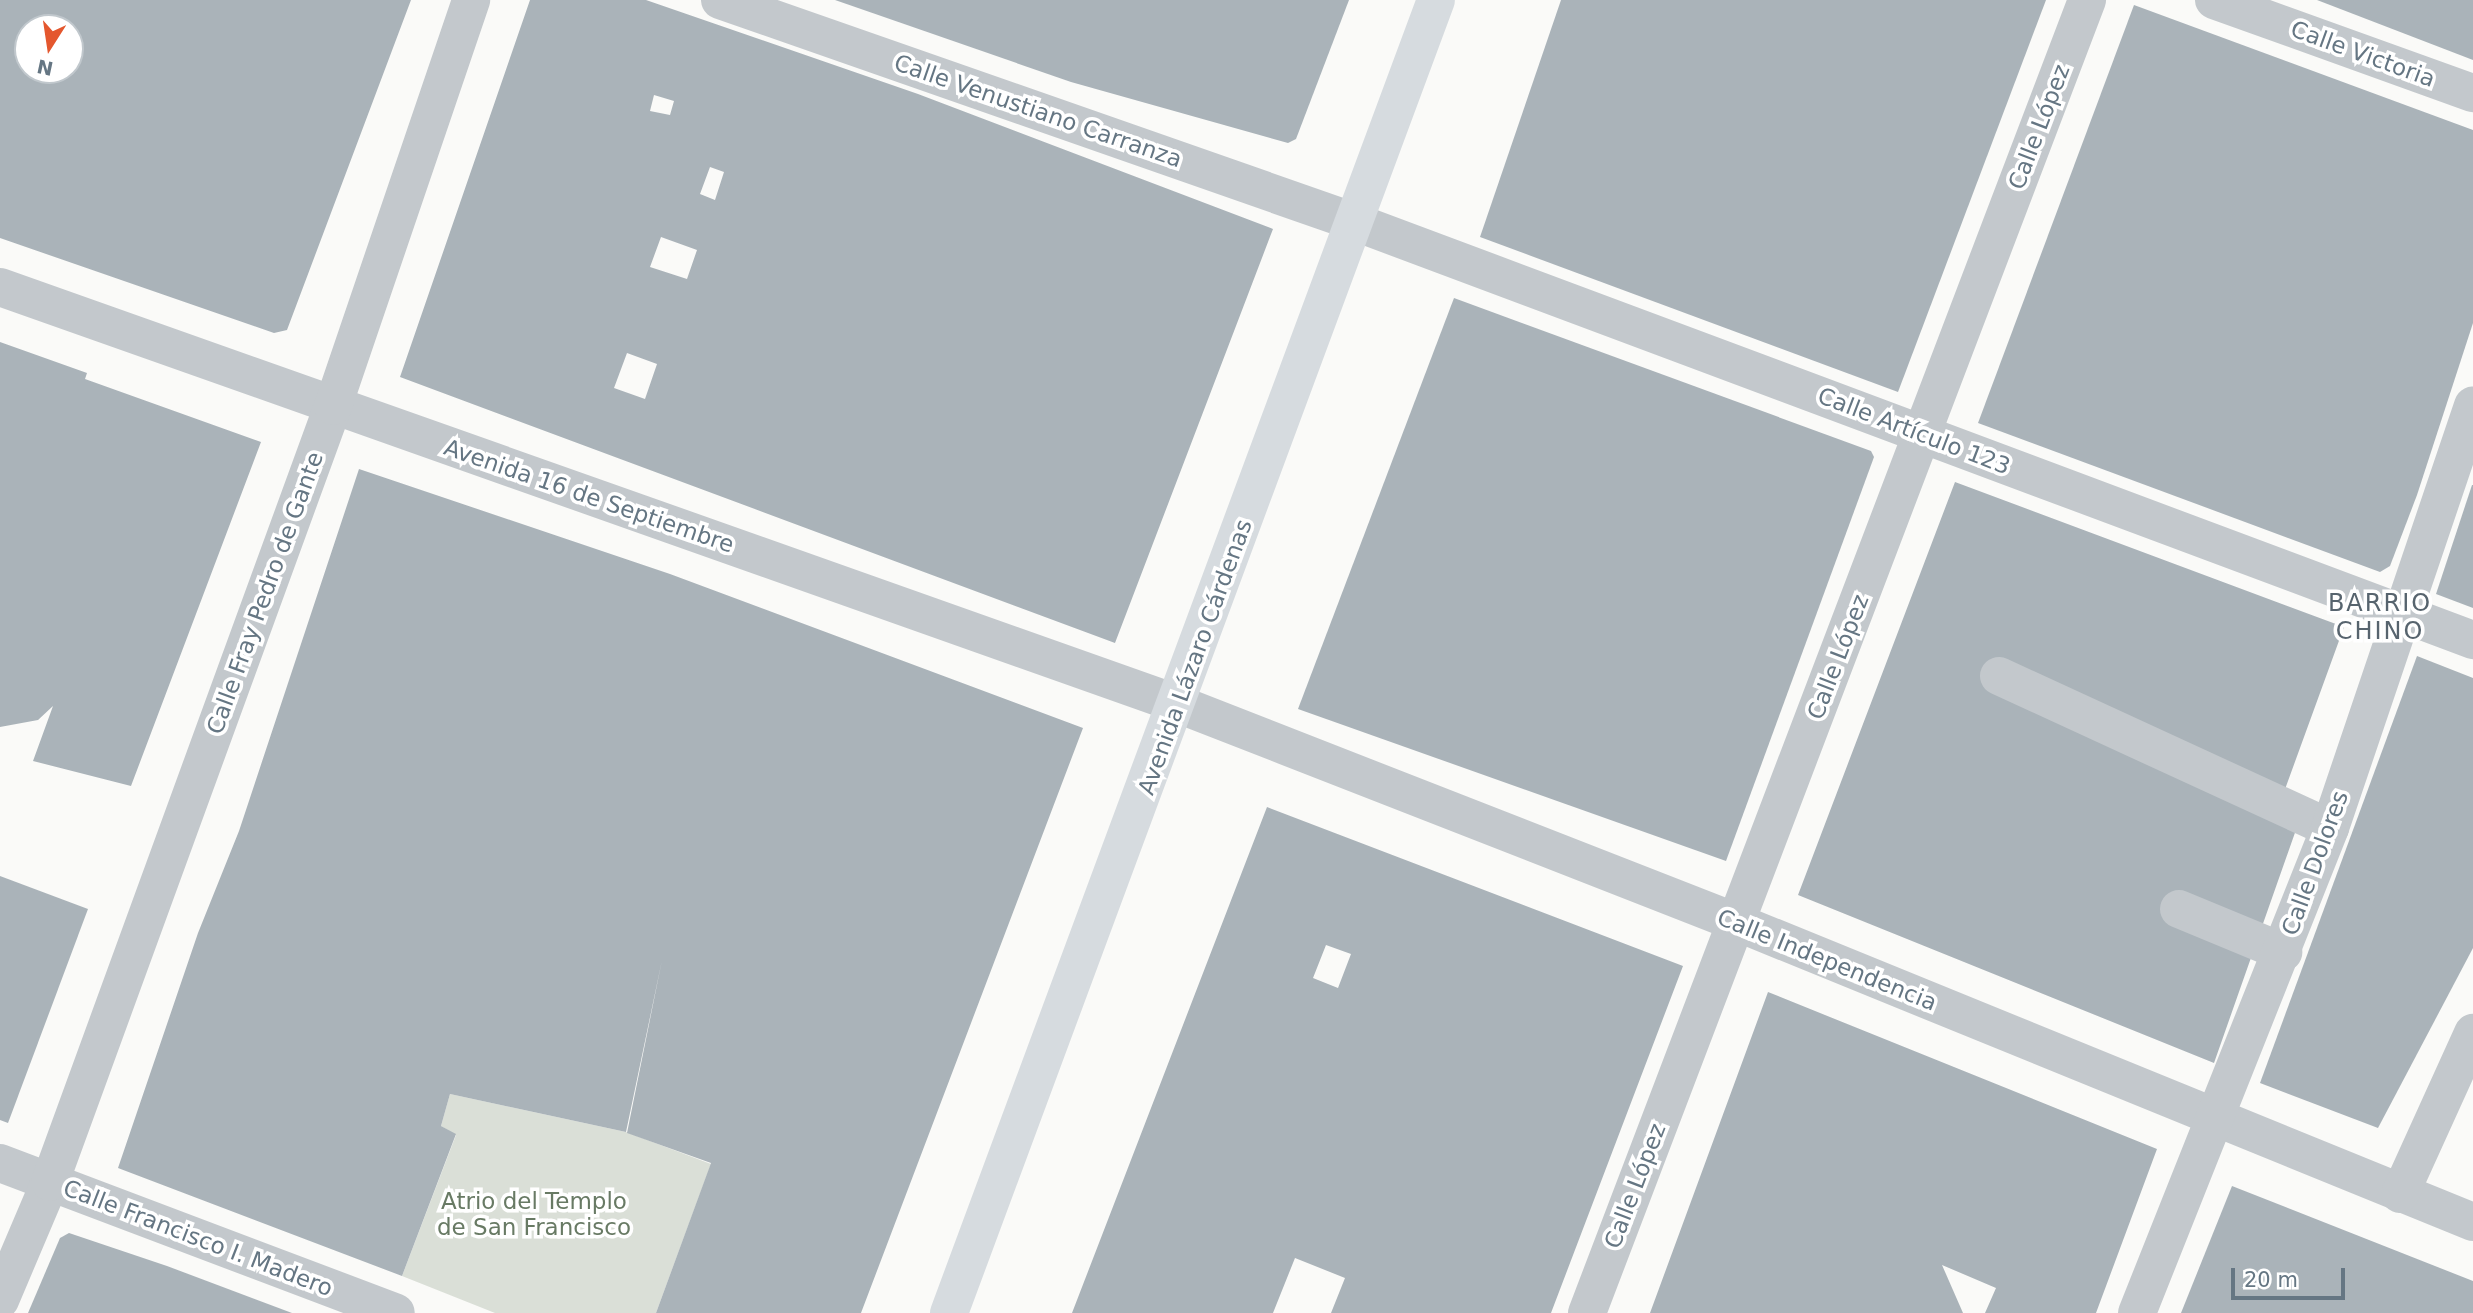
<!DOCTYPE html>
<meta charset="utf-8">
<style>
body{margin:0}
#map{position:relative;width:2473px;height:1313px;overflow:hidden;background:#fafaf8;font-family:"DejaVu Sans",sans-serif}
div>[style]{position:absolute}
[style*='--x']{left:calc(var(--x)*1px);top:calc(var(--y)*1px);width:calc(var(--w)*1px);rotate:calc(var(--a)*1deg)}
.green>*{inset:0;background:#dadfd7}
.building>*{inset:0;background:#aab3b9}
.street>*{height:38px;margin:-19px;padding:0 19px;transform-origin:19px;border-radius:19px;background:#c3c8cc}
.primary>*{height:38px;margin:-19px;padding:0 19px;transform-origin:19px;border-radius:19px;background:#d6dbdf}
span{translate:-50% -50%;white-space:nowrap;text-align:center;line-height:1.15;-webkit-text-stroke:7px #fff;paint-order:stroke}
.street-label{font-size:23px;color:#657683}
.park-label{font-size:23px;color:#687a64}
.neighbourhood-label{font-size:24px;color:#57646e;letter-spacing:2px}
.north{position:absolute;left:14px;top:14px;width:70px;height:70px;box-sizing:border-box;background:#fff;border:2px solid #c1c8cd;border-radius:50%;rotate:192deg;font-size:19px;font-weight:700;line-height:28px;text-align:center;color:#657683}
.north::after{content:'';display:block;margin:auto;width:24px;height:32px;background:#e4572e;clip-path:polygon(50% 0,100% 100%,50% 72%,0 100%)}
.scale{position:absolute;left:2231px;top:1268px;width:114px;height:32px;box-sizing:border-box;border:4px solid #657683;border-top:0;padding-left:9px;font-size:21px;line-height:24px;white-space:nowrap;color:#657683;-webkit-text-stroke:5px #fff;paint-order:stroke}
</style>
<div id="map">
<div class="green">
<i style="clip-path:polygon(450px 1094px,626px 1132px,711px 1164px,656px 1313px,495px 1313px,402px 1276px,456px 1135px,441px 1126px)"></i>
</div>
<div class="building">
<i style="clip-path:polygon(evenodd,0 0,411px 0,287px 330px,274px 333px,0 238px,0 0,28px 28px,70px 28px,70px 70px,28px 70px,28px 28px)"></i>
<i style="clip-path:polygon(evenodd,530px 0,646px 0,918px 94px,1273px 229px,1115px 643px,400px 377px,530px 0,654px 95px,674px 101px,670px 115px,650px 111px,654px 95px,530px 0,710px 167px,724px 172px,715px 200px,700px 194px,710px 167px,530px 0,661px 237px,697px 250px,687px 279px,650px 267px,661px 237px,530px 0,627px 353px,657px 364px,645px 399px,614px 388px,627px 353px)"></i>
<i style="clip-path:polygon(835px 0,1349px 0,1296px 139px,1288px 143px,1071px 82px)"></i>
<i style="clip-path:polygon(1561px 0,2046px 0,1898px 392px,1480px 237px)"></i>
<i style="clip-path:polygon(2317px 0,2473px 0,2473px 60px)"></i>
<i style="clip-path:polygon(2134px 5px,2473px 130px,2473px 323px,2417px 495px,2390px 566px,2380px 572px,1978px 423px)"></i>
<i style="clip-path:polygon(1454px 298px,1871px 451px,1874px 457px,1726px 861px,1298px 709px)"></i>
<i style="clip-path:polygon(0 342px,87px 373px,85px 379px,261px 442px,131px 786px,33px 761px,53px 706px,38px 720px,0 727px)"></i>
<i style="clip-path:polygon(359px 469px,670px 574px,1083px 728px,861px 1313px,656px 1313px,711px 1163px,627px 1133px,662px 960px,626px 1132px,450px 1094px,441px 1126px,456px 1134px,402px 1276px,118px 1168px,198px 933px,239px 831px)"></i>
<i style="clip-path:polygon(1955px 482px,2344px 627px,2284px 792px,2297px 827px,2214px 1063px,1798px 895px)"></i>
<i style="clip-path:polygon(2472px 485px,2473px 485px,2473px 608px,2436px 594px)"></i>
<i style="clip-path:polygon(2417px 656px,2473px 678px,2473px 948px,2378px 1128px,2260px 1083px)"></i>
<i style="clip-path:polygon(evenodd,1267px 807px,1683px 966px,1551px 1313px,1331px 1313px,1345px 1278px,1295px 1258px,1273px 1313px,1072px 1313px,1267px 807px,1326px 945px,1351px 954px,1338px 988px,1313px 978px,1326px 945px)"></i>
<i style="clip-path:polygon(0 876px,88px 909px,8px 1123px,0 1120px)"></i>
<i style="clip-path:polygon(1768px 992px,2157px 1149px,2096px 1313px,1985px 1313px,1996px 1288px,1942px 1265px,1963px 1313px,1650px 1313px)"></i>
<i style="clip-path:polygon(2232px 1186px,2473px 1281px,2473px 1313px,2181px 1313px)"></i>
<i style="clip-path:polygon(69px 1233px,167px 1266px,292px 1313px,28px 1313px,60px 1238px)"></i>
</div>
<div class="street">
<i style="--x:720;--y:0;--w:673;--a:19.27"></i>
<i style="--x:1355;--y:222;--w:1194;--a:20.5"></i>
<i style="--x:2214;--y:0;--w:275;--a:19.8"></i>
<i style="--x:0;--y:287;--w:1250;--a:19.49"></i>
<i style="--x:1178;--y:704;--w:599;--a:21.34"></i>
<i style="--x:1736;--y:922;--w:796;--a:22.15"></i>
<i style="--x:1999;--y:676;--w:364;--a:24.7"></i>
<i style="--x:2179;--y:909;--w:113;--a:22.5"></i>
<i style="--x:0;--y:1163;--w:423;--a:20.7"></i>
<i style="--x:2400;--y:1194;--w:177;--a:-65.6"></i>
<i style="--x:0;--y:1300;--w:128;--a:-67"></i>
<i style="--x:50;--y:1182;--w:826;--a:-69.96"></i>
<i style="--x:333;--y:406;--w:429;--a:-71.2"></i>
<i style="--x:1587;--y:1313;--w:1405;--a:-69.15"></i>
<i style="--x:2137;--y:1313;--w:522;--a:-68.3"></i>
<i style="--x:2330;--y:828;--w:446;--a:-71.3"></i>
</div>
<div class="primary">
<i style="--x:949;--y:1313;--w:1400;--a:-69.65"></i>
</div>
<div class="street-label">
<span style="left:2363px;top:54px;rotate:20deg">Calle Victoria</span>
<span style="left:1038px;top:111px;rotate:19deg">Calle Venustiano Carranza</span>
<span style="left:2039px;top:127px;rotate:-69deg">Calle López</span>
<span style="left:1914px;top:431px;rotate:21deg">Calle Artículo 123</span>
<span style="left:589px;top:496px;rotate:19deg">Avenida 16 de Septiembre</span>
<span style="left:265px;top:593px;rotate:-70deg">Calle Fray Pedro de Gante</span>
<span style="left:1195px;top:657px;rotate:-70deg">Avenida Lázaro Cárdenas</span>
<span style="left:1838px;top:657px;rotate:-69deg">Calle López</span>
<span style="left:2315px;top:863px;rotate:-70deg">Calle Dolores</span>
<span style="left:1827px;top:960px;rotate:22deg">Calle Independencia</span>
<span style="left:1635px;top:1186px;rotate:-69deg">Calle López</span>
<span style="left:198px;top:1238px;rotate:21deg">Calle Francisco I. Madero</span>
</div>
<div class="park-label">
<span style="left:534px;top:1214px">Atrio del Templo<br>de San Francisco</span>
</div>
<div class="neighbourhood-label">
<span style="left:2380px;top:618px">BARRIO<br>CHINO</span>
</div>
<div class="north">N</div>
<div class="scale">20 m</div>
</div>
